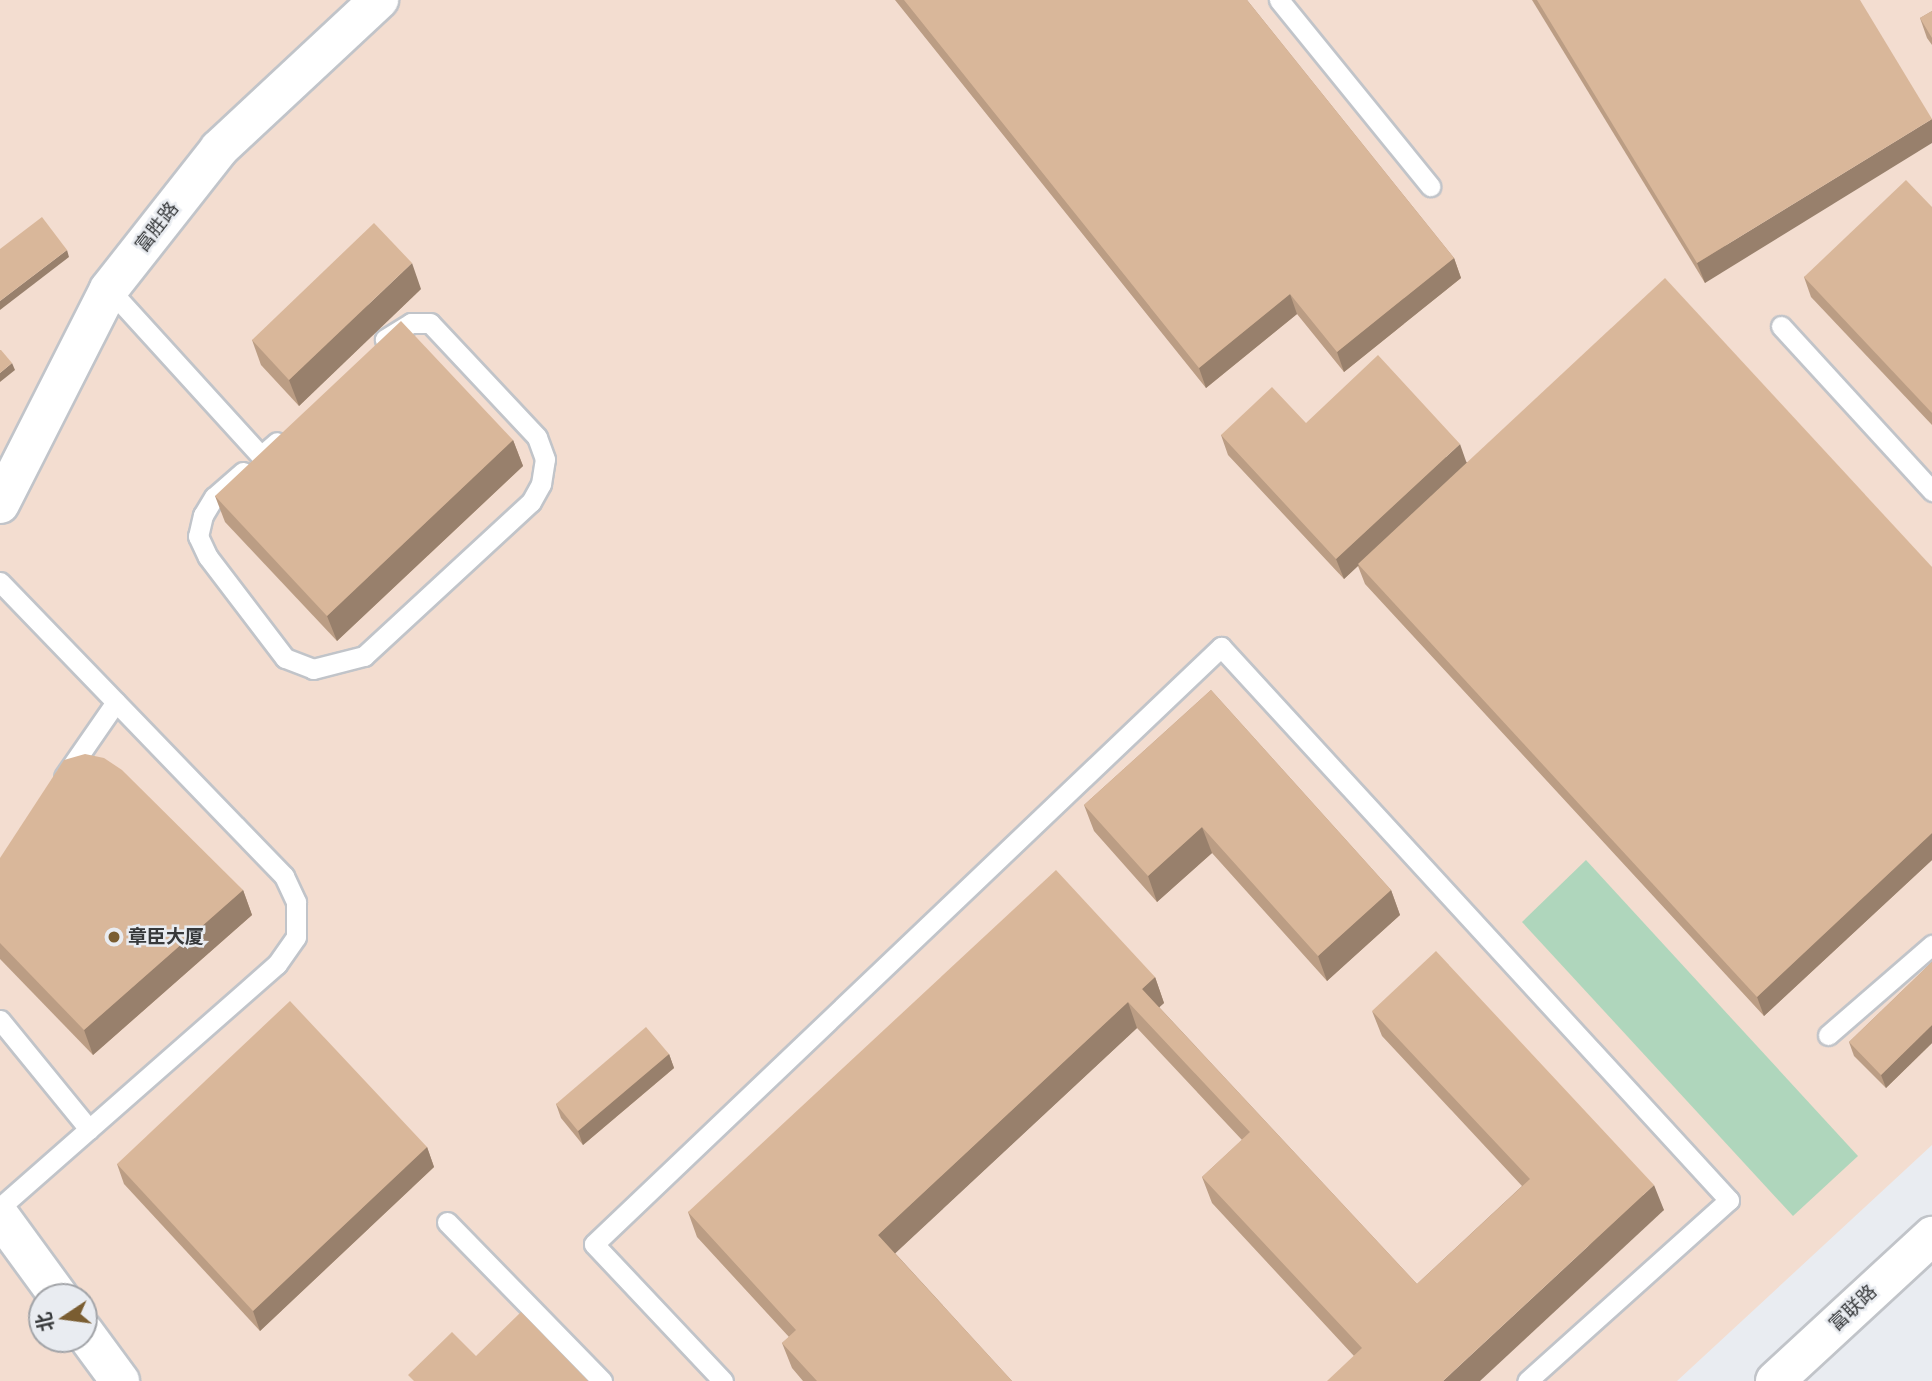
<!DOCTYPE html>
<meta charset="utf-8">
<style>
body{margin:0}
#map{position:relative;width:1932px;height:1381px;overflow:hidden;background:#e9ecf1;font-family:"PT Sans Narrow","Noto Sans SC",sans-serif}
div>[style]{position:absolute}
[style*='--x']{left:calc(var(--x)*1px);top:calc(var(--y)*1px);width:calc(var(--w)*1px);rotate:calc(var(--a)*1deg)}
.industrial>*{inset:0;background:#f3ddd0}
.green>*{inset:0;background:#afd6bc}
.roads{filter:drop-shadow(2px 0 #c1c4c9) drop-shadow(-2px 0 #c1c4c9) drop-shadow(0 2px #c1c4c9) drop-shadow(0 -2px #c1c4c9)}
.lane>*{height:19px;margin:-9.5px;padding:0 9.5px;transform-origin:9.5px;border-radius:9.5px;background:#fff}
.street>*{height:38px;margin:-19px;padding:0 19px;transform-origin:19px;border-radius:19px;background:#fff}
.secondary>*{height:38px;margin:-19px;padding:0 19px;transform-origin:19px;border-radius:19px;background:#fff}
.wall>*{inset:0;background:#bb9d84}
.shaded-wall>*{inset:0;background:#98806c}
.building>*{inset:0;background:#d9b79a}
.dots>*{width:19px;height:19px;translate:-50% -50%;box-sizing:border-box;border:4px solid #e9ecf1;border-radius:50%}
span{translate:-50% -50%;white-space:nowrap;text-align:center;line-height:1.15;-webkit-text-stroke:5px #e9ecf1;paint-order:stroke}
.street-label{font-size:19px;color:#37393b}
.poi-label{font-size:19px;color:#37393b;font-weight:700}
.left{translate:0 -50%;text-align:left}
.north{position:absolute;left:28px;top:1283px;width:70px;height:70px;box-sizing:border-box;background:#e9ecf1;border:2px solid #a2a4a8;border-radius:50%;rotate:257deg;font-size:19px;font-weight:700;line-height:28px;text-align:center;color:#37393b}
.north::after{content:'';display:block;margin:auto;width:24px;height:32px;background:#7a5d31;clip-path:polygon(50% 0,100% 100%,50% 72%,0 100%)}
</style>
<div id="map">
<div class="industrial">
<i style="clip-path:polygon(evenodd,0 0,1932px 0,1932px 1145px,1677px 1381px,0 1381px,0 0,42px 1297px,84px 1297px,84px 1339px,42px 1339px,42px 1297px)"></i>
</div>
<div class="green">
<i style="clip-path:polygon(1586px 860px,1858px 1156px,1793px 1216px,1522px 922px)"></i>
</div>
<div class="roads">
<div class="lane">
<i style="--x:1279;--y:0;--w:240;--a:50.9"></i>
<i style="--x:109;--y:289;--w:226;--a:47.7"></i>
<i style="--x:261;--y:456;--w:21;--a:-41"></i>
<i style="--x:1781;--y:326;--w:224;--a:47.5"></i>
<i style="--x:243;--y:472;--w:38;--a:139"></i>
<i style="--x:214;--y:497;--w:21;--a:121"></i>
<i style="--x:203;--y:515;--w:22;--a:103"></i>
<i style="--x:198;--y:536;--w:23;--a:65"></i>
<i style="--x:208;--y:557;--w:127;--a:52.7"></i>
<i style="--x:285;--y:658;--w:30;--a:21"></i>
<i style="--x:313;--y:669;--w:53;--a:-14.3"></i>
<i style="--x:364;--y:656;--w:227;--a:-42.7"></i>
<i style="--x:531;--y:502;--w:21;--a:-61"></i>
<i style="--x:541;--y:484;--w:25;--a:-81"></i>
<i style="--x:545;--y:459;--w:23;--a:-110"></i>
<i style="--x:537;--y:437;--w:156;--a:-133.2"></i>
<i style="--x:430;--y:323;--w:19;--a:180"></i>
<i style="--x:411;--y:323;--w:31;--a:148"></i>
<i style="--x:0;--y:582;--w:409;--a:46"></i>
<i style="--x:284;--y:876;--w:29;--a:65"></i>
<i style="--x:296;--y:902;--w:35;--a:90"></i>
<i style="--x:296;--y:937;--w:33;--a:125"></i>
<i style="--x:277;--y:964;--w:368;--a:138.7"></i>
<i style="--x:64;--y:777;--w:91;--a:-55.3"></i>
<i style="--x:0;--y:1020;--w:141;--a:50.8"></i>
<i style="--x:1828;--y:1035;--w:138;--a:-40.9"></i>
<i style="--x:447;--y:1222;--w:222;--a:45.7"></i>
<i style="--x:723;--y:1381;--w:188;--a:-133.3"></i>
<i style="--x:594;--y:1244;--w:866;--a:-43.6"></i>
<i style="--x:1221;--y:647;--w:751;--a:47.43"></i>
<i style="--x:1729;--y:1200;--w:271;--a:138.1"></i>
</div>
<div class="street">
<i style="--x:0;--y:504;--w:241;--a:-63.1"></i>
<i style="--x:109;--y:289;--w:178;--a:-51.8"></i>
<i style="--x:219;--y:149;--w:219;--a:-43"></i>
<i style="--x:0;--y:1216;--w:100;--a:53.9"></i>
<i style="--x:84;--y:1332;--w:61;--a:53.7"></i>
</div>
<div class="secondary">
<i style="--x:1775;--y:1381;--w:214;--a:-42.7"></i>
</div>
</div>
<div class="wall">
<i style="clip-path:polygon(895px 0,1247px 0,1454px 258px,1461px 278px,1344px 372px,1297px 314px,1206px 388px)"></i>
<i style="clip-path:polygon(1532px 0,1860px 0,1705px 283px)"></i>
<i style="clip-path:polygon(1932px 11px,1932px 45px,1927px 38px,1920px 18px)"></i>
<i style="clip-path:polygon(1932px 207px,1932px 425px,1811px 297px,1804px 277px)"></i>
<i style="clip-path:polygon(421px 289px,299px 406px,261px 365px,252px 340px)"></i>
<i style="clip-path:polygon(1306px 423px,1467px 462px,1932px 567px,1932px 860px,1764px 1016px,1365px 584px,1358px 566px,1344px 579px,1228px 455px,1221px 435px)"></i>
<i style="clip-path:polygon(513px 440px,523px 466px,337px 641px,225px 522px,215px 496px)"></i>
<i style="clip-path:polygon(1211px 690px,1391px 890px,1400px 915px,1327px 981px,1212px 853px,1157px 902px,1094px 831px,1084px 805px)"></i>
<i style="clip-path:polygon(0 858px,243px 890px,252px 915px,93px 1055px,0 959px)"></i>
<i style="clip-path:polygon(1932px 962px,1932px 1043px,1886px 1088px,1854px 1056px,1849px 1042px)"></i>
<i style="clip-path:polygon(1155px 977px,1164px 1003px,1159px 1007px,1417px 1284px,1522px 1186px,1382px 1036px,1372px 1011px,1664px 1210px,1354px 1356px,1212px 1203px,1202px 1177px,1242px 1140px,1137px 1028px,895px 1253px,1012px 1381px,803px 1381px,792px 1368px,782px 1343px,789px 1337px,697px 1237px,688px 1212px)"></i>
<i style="clip-path:polygon(669px 1054px,674px 1068px,583px 1145px,561px 1118px,556px 1104px)"></i>
<i style="clip-path:polygon(427px 1147px,434px 1167px,260px 1331px,124px 1184px,117px 1164px)"></i>
</div>
<div class="shaded-wall">
<i style="clip-path:polygon(1932px 119px,1932px 143px,1705px 283px,1697px 263px)"></i>
<i style="clip-path:polygon(67px 250px,69px 257px,0 310px,0 301px)"></i>
<i style="clip-path:polygon(1454px 258px,1461px 278px,1344px 372px,1337px 352px)"></i>
<i style="clip-path:polygon(412px 263px,421px 289px,299px 406px,289px 380px)"></i>
<i style="clip-path:polygon(1290px 294px,1297px 314px,1206px 388px,1199px 368px)"></i>
<i style="clip-path:polygon(12px 363px,15px 370px,0 382px,0 373px)"></i>
<i style="clip-path:polygon(513px 440px,523px 466px,337px 641px,327px 616px)"></i>
<i style="clip-path:polygon(1460px 444px,1467px 464px,1344px 579px,1336px 559px)"></i>
<i style="clip-path:polygon(1202px 827px,1212px 853px,1157px 902px,1148px 876px)"></i>
<i style="clip-path:polygon(1932px 833px,1932px 860px,1764px 1016px,1757px 997px)"></i>
<i style="clip-path:polygon(243px 890px,252px 915px,93px 1055px,84px 1030px)"></i>
<i style="clip-path:polygon(1391px 890px,1400px 915px,1327px 981px,1318px 956px)"></i>
<i style="clip-path:polygon(1155px 977px,1164px 1003px,1151px 1015px,1142px 989px)"></i>
<i style="clip-path:polygon(1128px 1002px,1137px 1028px,887px 1261px,878px 1235px)"></i>
<i style="clip-path:polygon(1932px 1025px,1932px 1043px,1886px 1088px,1881px 1075px)"></i>
<i style="clip-path:polygon(669px 1054px,674px 1068px,583px 1145px,578px 1131px)"></i>
<i style="clip-path:polygon(427px 1147px,434px 1167px,260px 1331px,253px 1311px)"></i>
<i style="clip-path:polygon(1654px 1185px,1664px 1210px,1480px 1381px,1443px 1381px)"></i>
</div>
<div class="building">
<i style="clip-path:polygon(904px 0,1247px 0,1454px 258px,1337px 352px,1290px 294px,1199px 368px)"></i>
<i style="clip-path:polygon(1537px 0,1860px 0,1932px 119px,1697px 263px)"></i>
<i style="clip-path:polygon(1932px 11px,1932px 38px,1920px 18px)"></i>
<i style="clip-path:polygon(1906px 180px,1932px 207px,1932px 413px,1804px 277px)"></i>
<i style="clip-path:polygon(42px 217px,67px 250px,0 301px,0 249px)"></i>
<i style="clip-path:polygon(374px 223px,412px 263px,289px 380px,252px 340px)"></i>
<i style="clip-path:polygon(1665px 278px,1932px 567px,1932px 833px,1757px 997px,1358px 564px)"></i>
<i style="clip-path:polygon(401px 321px,513px 440px,327px 616px,215px 496px)"></i>
<i style="clip-path:polygon(0 350px,1px 350px,12px 363px,0 373px)"></i>
<i style="clip-path:polygon(1378px 355px,1460px 444px,1336px 559px,1221px 435px,1272px 387px,1306px 423px)"></i>
<i style="clip-path:polygon(1211px 690px,1391px 890px,1318px 956px,1202px 827px,1148px 876px,1084px 805px)"></i>
<i style="clip-path:polygon(85px 754px,104px 758px,122px 770px,243px 890px,84px 1030px,0 943px,0 858px,64px 760px)"></i>
<i style="clip-path:polygon(1056px 870px,1155px 977px,1142px 989px,1417px 1284px,1530px 1179px,1372px 1011px,1436px 951px,1654px 1185px,1443px 1381px,1327px 1381px,1362px 1348px,1202px 1177px,1250px 1132px,1128px 1002px,878px 1235px,1012px 1381px,817px 1381px,782px 1343px,796px 1330px,688px 1212px)"></i>
<i style="clip-path:polygon(1932px 962px,1932px 1025px,1881px 1075px,1849px 1042px)"></i>
<i style="clip-path:polygon(290px 1001px,427px 1147px,253px 1311px,117px 1164px)"></i>
<i style="clip-path:polygon(646px 1027px,669px 1054px,578px 1131px,556px 1104px)"></i>
<i style="clip-path:polygon(521px 1312px,588px 1381px,414px 1381px,408px 1375px,452px 1332px,476px 1356px)"></i>
</div>
<div class="dots">
<i style="left:114px;top:937px;background:#7a5d31"></i>
</div>
<div class="street-label">
<span style="left:157px;top:227px;rotate:-52deg">富胜路</span>
<span style="left:1853px;top:1308px;rotate:-43deg">富联路</span>
</div>
<div class="poi-label">
<span class="left" style="left:128px;top:937px">章臣大厦</span>
</div>
<div class="north">北</div>
</div>
